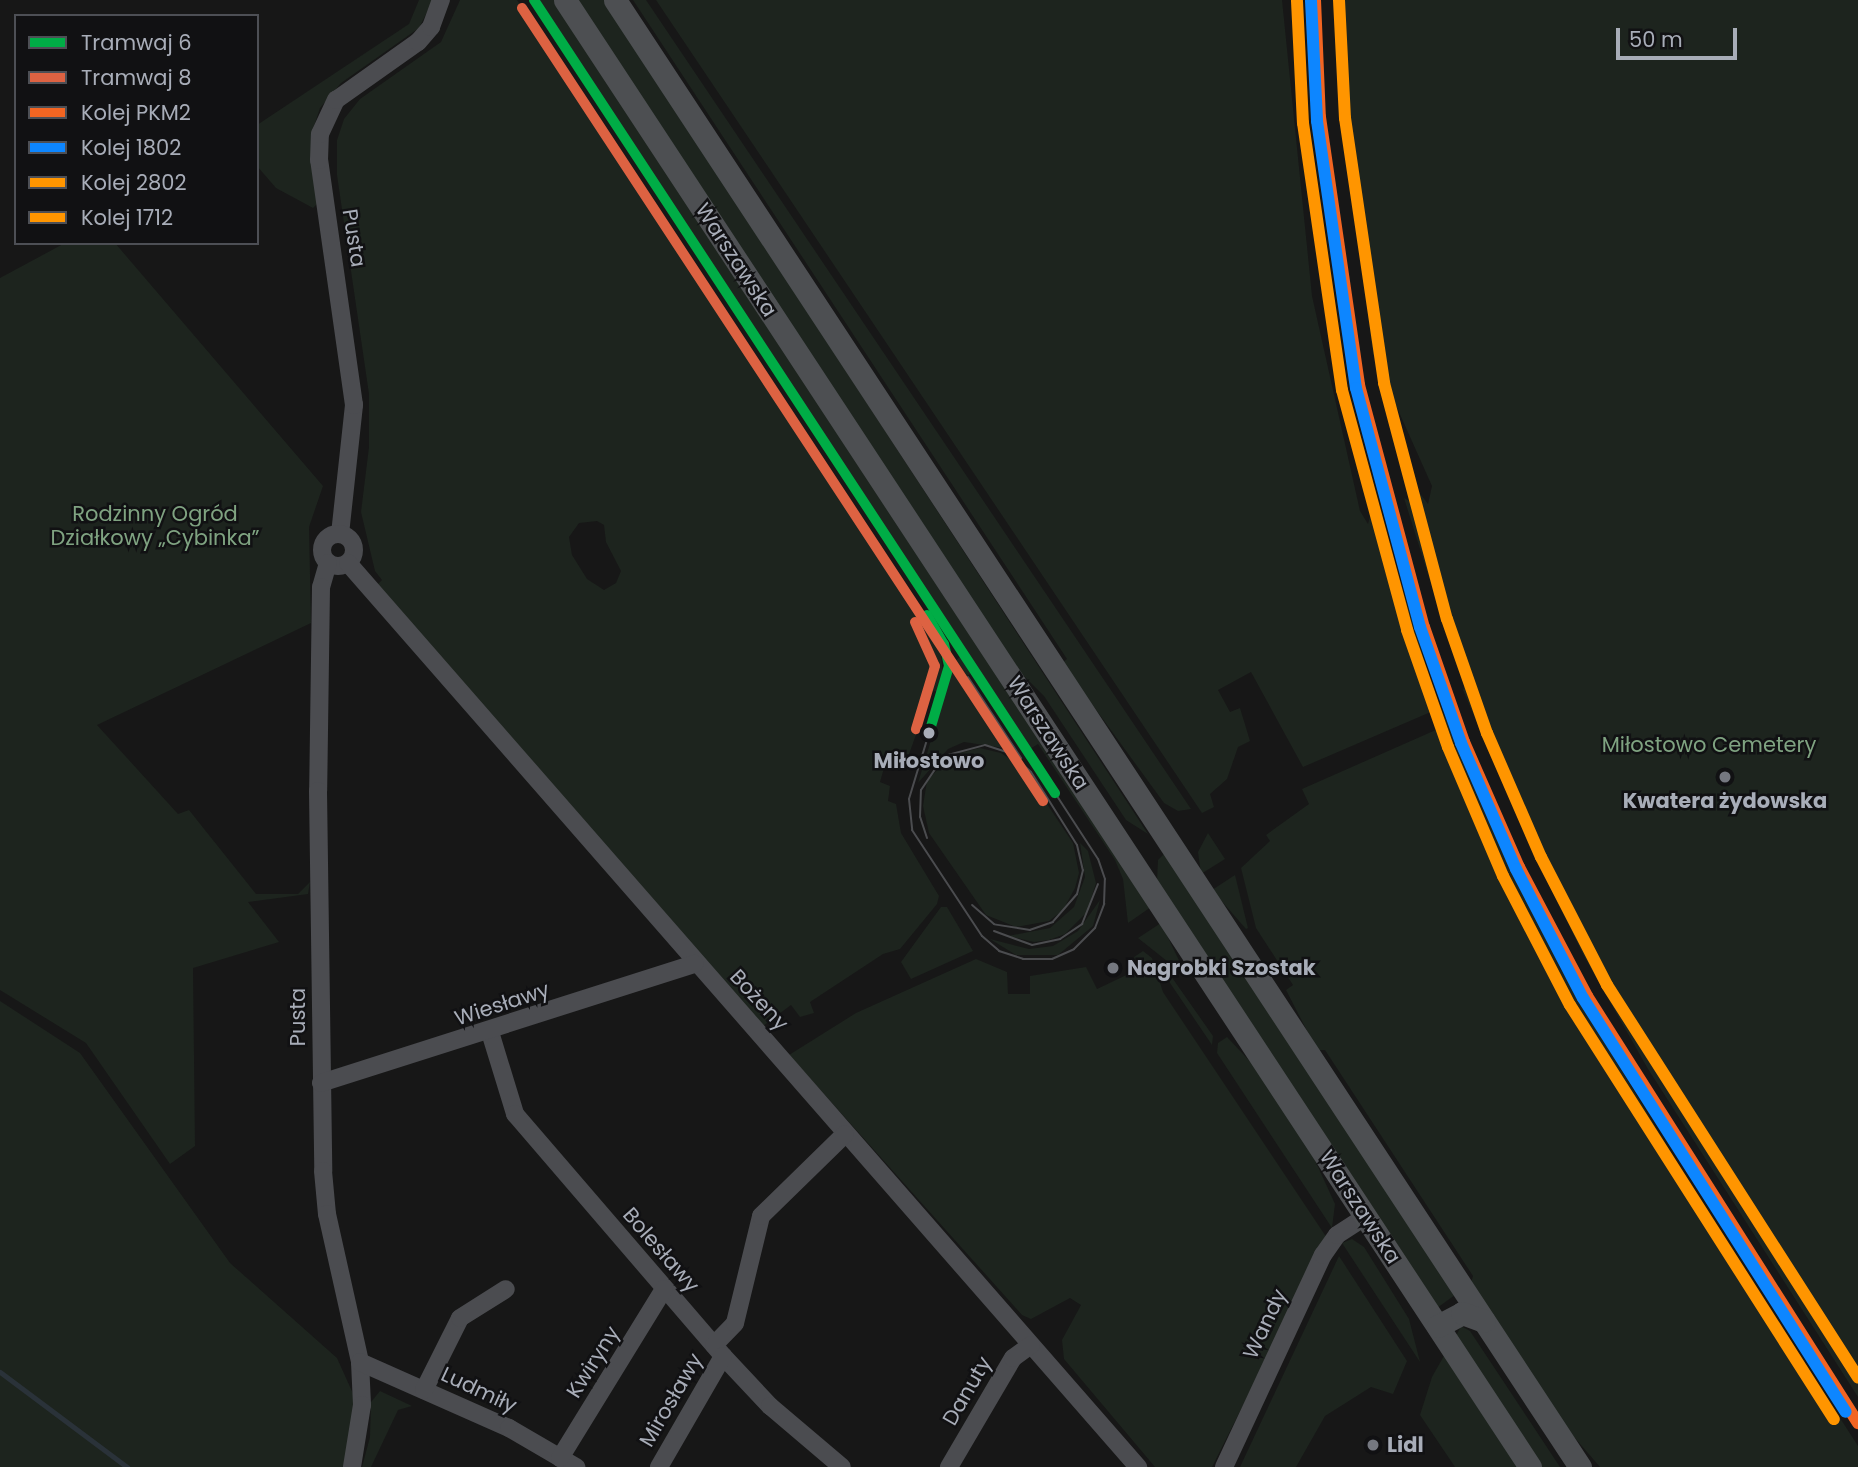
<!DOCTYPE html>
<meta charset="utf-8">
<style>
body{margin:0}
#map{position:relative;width:1858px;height:1467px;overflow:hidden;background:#171717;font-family:Poppins,sans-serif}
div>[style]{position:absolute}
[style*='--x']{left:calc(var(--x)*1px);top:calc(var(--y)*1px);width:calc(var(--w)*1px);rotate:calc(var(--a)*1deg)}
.green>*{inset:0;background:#1d241e}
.stream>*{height:5px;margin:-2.5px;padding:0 2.5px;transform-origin:2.5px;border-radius:2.5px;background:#2a3239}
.minor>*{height:18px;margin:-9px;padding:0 9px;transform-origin:9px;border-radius:9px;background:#4b4c50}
.minor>.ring{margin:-9px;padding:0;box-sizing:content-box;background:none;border:18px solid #4b4c50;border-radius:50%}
.major>*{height:23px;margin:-11.5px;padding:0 11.5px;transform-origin:11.5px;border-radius:11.5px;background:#4d4f52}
.tram>*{height:2px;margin:-1px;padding:0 1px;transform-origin:1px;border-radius:1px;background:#4b4c4f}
.rail-1>*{height:12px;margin:-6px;padding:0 6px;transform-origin:6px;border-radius:6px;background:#f26522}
.rail-2>*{height:12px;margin:-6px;padding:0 6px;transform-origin:6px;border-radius:6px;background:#0d86ff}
.rail-3>*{height:12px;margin:-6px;padding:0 6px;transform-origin:6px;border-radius:6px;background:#ff9500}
.rail-4>*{height:12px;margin:-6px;padding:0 6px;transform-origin:6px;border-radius:6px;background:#ff9500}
.tram-1>*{height:10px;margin:-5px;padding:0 5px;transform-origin:5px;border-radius:5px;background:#00ad46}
.tram-2>*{height:10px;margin:-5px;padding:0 5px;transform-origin:5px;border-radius:5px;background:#dd6242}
.dots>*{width:19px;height:19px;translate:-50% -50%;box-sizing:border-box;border:4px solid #111113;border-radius:50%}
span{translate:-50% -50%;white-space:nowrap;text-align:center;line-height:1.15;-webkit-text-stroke:5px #111113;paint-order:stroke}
.street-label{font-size:21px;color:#a8adb8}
.park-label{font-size:21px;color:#7fa381}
.stop-label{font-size:21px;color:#a8adb8;font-weight:700}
.poi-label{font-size:21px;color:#a8adb8;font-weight:700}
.left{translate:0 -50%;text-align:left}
.legend{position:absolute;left:14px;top:14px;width:245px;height:231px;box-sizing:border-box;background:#111113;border:2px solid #4d4f55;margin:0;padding:9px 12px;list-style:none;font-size:21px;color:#a8adb8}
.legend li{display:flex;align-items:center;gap:14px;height:35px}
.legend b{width:35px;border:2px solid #4d4f55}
.scale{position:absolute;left:1616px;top:28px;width:121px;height:32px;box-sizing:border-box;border:4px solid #a8adb8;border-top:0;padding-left:9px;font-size:21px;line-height:24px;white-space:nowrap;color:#a8adb8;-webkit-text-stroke:5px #111113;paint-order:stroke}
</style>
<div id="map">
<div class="green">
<i style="clip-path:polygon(419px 0,433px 0,419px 28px,341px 83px,320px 108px,313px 129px,317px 204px,313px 208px,276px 188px,257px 166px,257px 125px,409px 24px)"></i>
<i style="clip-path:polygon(evenodd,460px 0,517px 0,939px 644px,943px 672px,938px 692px,932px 690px,908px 757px,899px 754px,893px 768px,884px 768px,880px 782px,890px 786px,888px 801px,896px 804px,901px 833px,939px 896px,937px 904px,900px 949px,883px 954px,810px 1002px,814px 1013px,800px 1017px,791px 1005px,763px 1026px,377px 585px,382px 580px,375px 571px,361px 512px,369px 447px,369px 394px,337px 175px,337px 140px,344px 119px,360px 99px,441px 42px,460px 0,597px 521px,604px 525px,606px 542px,621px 571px,616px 583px,604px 590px,587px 579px,572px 555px,569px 537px,579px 523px,597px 521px)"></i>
<i style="clip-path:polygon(538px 0,555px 0,1151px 907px,1128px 923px,1123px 879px,1115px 860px,1038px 744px,1030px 749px)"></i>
<i style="clip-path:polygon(576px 0,604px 0,1148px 834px,1126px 820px,1044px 696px,1017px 669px)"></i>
<i style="clip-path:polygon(633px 0,646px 0,1191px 809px,1178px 811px,1164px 803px,1062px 663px,1067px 659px)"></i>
<i style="clip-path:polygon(656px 0,1282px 0,1312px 296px,1360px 511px,1368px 524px,1371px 513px,1376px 521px,1377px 505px,1435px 695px,1560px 968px,1696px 1194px,1858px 1446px,1858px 1467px,1600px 1467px,1562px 1423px,1470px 1286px,1473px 1276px,1325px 1050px,1317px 1050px,1286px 990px,1293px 985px,1256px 928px,1241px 868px,1270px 841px,1266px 835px,1309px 804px,1302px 789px,1438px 729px,1440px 733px,1448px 729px,1440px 708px,1303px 767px,1251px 672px,1218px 690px,1230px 712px,1240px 708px,1250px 741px,1238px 747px,1227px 779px,1210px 794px,1214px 807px,1202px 813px)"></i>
<i style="clip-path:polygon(1337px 0,1858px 0,1858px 1397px,1648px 1069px,1584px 956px,1529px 844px,1463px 690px,1466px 682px,1458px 670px,1404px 498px,1415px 504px,1418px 491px,1428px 504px,1432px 486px,1373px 354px,1340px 96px)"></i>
<i style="clip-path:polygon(65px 243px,115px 243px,323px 486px,309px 527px,311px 623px,97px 725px,178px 814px,189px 810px,256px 894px,298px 894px,310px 882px,308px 894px,248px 902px,279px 942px,193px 968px,195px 1146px,170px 1164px,86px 1043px,0 990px,0 278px)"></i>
<i style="clip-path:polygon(960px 657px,971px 673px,965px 678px,1011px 749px,964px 742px,948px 749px,918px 783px,955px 661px)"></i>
<i style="clip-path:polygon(980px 748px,1001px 753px,1023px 768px,1073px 843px,1079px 873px,1075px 888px,1063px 910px,1049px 921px,1016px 927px,986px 915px,929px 833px,923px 806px,927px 781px,951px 755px)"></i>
<i style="clip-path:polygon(1208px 833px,1225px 859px,1201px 874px,1198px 852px)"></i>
<i style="clip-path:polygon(1080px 843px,1088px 851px,1096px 883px,1087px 912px,1065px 934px,1049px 940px,1034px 942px,1008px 936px,1050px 928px,1074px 907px,1085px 877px)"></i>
<i style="clip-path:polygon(1165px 853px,1455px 1295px,1437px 1308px,1157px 881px,1158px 860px)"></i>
<i style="clip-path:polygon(1235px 875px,1248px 928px,1246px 929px,1212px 890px)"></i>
<i style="clip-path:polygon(1100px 900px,1093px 926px,1058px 955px,1016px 955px,990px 939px,1029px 949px,1053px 946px,1078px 931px)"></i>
<i style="clip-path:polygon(941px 907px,947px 907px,973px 951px,911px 979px,901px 962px)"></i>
<i style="clip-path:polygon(1161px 923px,1187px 977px,1138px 938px)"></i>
<i style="clip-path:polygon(1143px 951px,1152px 958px,1163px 992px,1327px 1238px,1212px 1467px,1155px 1467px,1064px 1359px,1062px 1340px,1081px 1305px,1070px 1298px,1031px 1319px,1022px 1315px,789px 1055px,856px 1013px,976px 959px,1007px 972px,1008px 994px,1030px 994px,1030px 976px,1086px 967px,1097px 989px,1139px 969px,1134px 957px)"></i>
<i style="clip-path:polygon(1166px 969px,1213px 1036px,1212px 1045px,1170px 983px)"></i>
<i style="clip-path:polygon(0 1001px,80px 1053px,230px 1263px,337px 1358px,355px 1398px,346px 1467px,0 1467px)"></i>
<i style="clip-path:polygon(1227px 1037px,1259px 1071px,1314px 1158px,1335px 1204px,1332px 1228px,1217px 1053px,1218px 1043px)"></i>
<i style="clip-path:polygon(1352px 1239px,1364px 1247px,1409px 1319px,1420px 1362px,1342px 1243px)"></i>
<i style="clip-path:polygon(1339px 1256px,1407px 1361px,1393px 1394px,1371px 1387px,1325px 1416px,1296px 1467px,1240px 1467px)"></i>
<i style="clip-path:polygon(1461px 1326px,1470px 1331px,1560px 1467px,1541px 1467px,1456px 1336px)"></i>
<i style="clip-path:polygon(1445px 1354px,1520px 1467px,1455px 1467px,1420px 1415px,1432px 1377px)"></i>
<i style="clip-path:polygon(380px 1391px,412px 1406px,398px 1410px,371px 1467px,362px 1467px,370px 1437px,371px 1402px)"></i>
</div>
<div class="stream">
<i style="--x:0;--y:1372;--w:159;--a:36.8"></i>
</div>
<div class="minor">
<i style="--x:340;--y:534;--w:130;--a:-83.8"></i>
<i style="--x:354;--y:405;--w:247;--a:-98.1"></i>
<i style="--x:319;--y:160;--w:26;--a:-88"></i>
<i style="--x:320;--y:134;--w:38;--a:-65"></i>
<i style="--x:336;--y:100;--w:100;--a:-35.3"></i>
<i style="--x:418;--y:42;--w:20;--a:-49"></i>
<i style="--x:431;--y:27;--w:29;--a:-70"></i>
<i class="ring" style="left:322px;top:534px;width:14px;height:14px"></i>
<i style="--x:328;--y:563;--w:25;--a:106"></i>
<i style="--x:321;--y:587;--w:204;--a:90.8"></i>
<i style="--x:318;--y:791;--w:380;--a:89.2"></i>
<i style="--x:323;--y:1171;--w:43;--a:84.7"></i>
<i style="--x:327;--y:1214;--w:152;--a:77.4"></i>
<i style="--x:360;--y:1362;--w:43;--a:87.3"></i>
<i style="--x:362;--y:1405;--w:63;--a:99.2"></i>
<i style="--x:348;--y:563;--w:1201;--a:48.85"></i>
<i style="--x:490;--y:1032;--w:86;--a:73"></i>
<i style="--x:515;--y:1114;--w:319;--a:49.3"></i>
<i style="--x:723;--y:1356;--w:69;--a:46.8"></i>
<i style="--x:770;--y:1406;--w:94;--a:40.3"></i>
<i style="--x:321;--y:1083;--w:392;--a:-17.7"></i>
<i style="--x:714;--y:1345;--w:30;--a:-46"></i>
<i style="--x:735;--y:1323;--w:110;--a:-76.3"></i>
<i style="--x:761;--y:1216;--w:117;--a:-44.3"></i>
<i style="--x:360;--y:1362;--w:163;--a:23.9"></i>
<i style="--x:509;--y:1428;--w:78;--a:30.2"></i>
<i style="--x:424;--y:1390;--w:80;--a:-63.4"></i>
<i style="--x:460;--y:1318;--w:54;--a:-32.2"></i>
<i style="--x:560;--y:1458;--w:198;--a:-58.4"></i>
<i style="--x:659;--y:1467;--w:128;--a:-60"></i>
<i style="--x:949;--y:1467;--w:126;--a:-59.6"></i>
<i style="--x:1013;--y:1358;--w:22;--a:-36"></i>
<i style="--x:1224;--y:1467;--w:234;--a:-65"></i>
<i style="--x:1323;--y:1255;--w:24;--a:-55"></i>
<i style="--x:1337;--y:1235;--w:35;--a:-33"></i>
</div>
<div class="major">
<i style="--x:565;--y:0;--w:1756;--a:56.66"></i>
<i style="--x:615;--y:0;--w:1756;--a:56.66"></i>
<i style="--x:1438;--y:1326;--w:27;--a:-28"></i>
<i style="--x:1462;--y:1313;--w:23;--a:20"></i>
</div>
<div class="tram">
<i style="--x:968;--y:677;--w:97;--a:56.8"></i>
<i style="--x:929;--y:733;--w:69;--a:106.9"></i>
<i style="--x:909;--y:799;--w:31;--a:84"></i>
<i style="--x:912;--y:830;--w:127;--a:56.6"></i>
<i style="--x:982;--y:936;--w:23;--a:41"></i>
<i style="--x:999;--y:951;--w:25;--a:18"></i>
<i style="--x:1023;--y:959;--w:29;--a:0"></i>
<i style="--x:1052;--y:959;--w:24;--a:-24"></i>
<i style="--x:1074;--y:949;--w:30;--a:-45"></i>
<i style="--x:1095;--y:928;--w:26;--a:-69"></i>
<i style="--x:1104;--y:904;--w:25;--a:-88"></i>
<i style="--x:1105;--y:879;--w:21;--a:-109"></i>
<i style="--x:1098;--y:859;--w:79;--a:-123.1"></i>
<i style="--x:927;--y:838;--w:22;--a:-108"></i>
<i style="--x:920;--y:817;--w:27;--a:-88"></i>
<i style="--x:921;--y:790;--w:41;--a:-55.9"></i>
<i style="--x:944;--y:756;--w:42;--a:-15"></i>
<i style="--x:985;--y:745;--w:26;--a:18"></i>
<i style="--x:1010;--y:753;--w:28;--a:42"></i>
<i style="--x:1031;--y:772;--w:86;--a:57.8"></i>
<i style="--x:1077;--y:845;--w:26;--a:77"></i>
<i style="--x:1083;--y:870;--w:25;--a:104"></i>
<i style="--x:1077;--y:894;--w:37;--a:131"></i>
<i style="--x:1053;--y:922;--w:24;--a:161"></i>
<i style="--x:1030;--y:930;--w:36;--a:-171"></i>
<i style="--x:994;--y:924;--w:29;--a:-139"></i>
<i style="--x:994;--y:931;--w:40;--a:20.2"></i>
<i style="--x:1032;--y:945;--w:29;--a:-12"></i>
<i style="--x:1060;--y:939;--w:27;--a:-34"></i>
<i style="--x:1082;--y:924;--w:43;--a:-68.2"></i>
</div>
<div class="rail-1">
<i style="--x:1315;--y:0;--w:117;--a:87.6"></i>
<i style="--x:1320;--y:117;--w:271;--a:81.7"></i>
<i style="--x:1359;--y:385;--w:251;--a:75"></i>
<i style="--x:1424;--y:627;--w:122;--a:70.8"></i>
<i style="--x:1464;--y:742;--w:137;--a:66.3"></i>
<i style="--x:1519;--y:867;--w:146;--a:62.2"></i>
<i style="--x:1587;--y:996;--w:506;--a:57.6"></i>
</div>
<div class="rail-2">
<i style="--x:1311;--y:1;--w:120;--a:87.1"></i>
<i style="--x:1317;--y:121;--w:270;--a:81.7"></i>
<i style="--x:1356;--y:388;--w:247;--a:75"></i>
<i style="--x:1420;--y:627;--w:123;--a:70.5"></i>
<i style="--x:1461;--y:743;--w:137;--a:66.4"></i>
<i style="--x:1516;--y:869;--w:145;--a:62.6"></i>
<i style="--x:1583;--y:998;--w:490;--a:57.6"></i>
</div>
<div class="rail-3">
<i style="--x:1339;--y:0;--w:118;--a:87.1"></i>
<i style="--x:1345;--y:118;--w:268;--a:81.6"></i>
<i style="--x:1384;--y:383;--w:244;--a:75.1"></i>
<i style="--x:1447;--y:619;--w:121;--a:70.7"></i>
<i style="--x:1487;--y:733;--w:135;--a:66.5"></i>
<i style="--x:1541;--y:857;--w:144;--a:62.7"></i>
<i style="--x:1607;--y:985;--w:466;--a:57.4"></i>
</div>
<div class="rail-4">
<i style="--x:1297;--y:1;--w:122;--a:87.2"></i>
<i style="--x:1303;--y:123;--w:270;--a:81.7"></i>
<i style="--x:1342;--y:390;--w:249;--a:74.8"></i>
<i style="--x:1407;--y:630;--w:124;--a:70.7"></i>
<i style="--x:1448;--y:747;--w:140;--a:66.9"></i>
<i style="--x:1503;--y:876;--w:145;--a:62.6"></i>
<i style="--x:1570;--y:1005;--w:491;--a:57.5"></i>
</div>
<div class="tram-1">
<i style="--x:534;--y:0;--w:949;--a:56.7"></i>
<i style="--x:927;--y:615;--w:34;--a:60"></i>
<i style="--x:944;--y:644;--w:23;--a:77"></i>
<i style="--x:949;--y:666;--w:70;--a:106.6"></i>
</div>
<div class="tram-2">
<i style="--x:522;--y:8;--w:949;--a:56.7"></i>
<i style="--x:915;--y:622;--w:48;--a:65.6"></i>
<i style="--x:935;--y:666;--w:66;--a:106.8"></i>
</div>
<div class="dots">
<i style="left:929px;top:733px;background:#a8adb8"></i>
<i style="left:1725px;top:777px;background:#757880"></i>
<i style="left:1113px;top:968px;background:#757880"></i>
<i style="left:1373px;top:1445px;background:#757880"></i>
</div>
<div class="street-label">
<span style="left:354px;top:238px;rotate:81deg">Pusta</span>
<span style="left:736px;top:260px;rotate:57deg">Warszawska</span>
<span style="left:1048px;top:733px;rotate:57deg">Warszawska</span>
<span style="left:759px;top:1000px;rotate:47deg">Bożeny</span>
<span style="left:502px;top:1004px;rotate:-18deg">Wiesławy</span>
<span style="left:298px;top:1017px;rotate:-90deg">Pusta</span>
<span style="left:1360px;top:1207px;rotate:57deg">Warszawska</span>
<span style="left:661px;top:1250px;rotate:49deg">Bolesławy</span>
<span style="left:1265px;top:1324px;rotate:-65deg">Wandy</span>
<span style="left:593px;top:1362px;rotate:-58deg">Kwiryny</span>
<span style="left:479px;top:1390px;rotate:25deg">Ludmiły</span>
<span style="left:967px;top:1391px;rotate:-60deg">Danuty</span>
<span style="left:671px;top:1400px;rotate:-60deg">Mirosławy</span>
</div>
<div class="park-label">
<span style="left:155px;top:526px">Rodzinny Ogród<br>Działkowy „Cybinka”</span>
<span style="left:1709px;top:745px">Miłostowo Cemetery</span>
</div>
<div class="stop-label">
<span style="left:929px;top:761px">Miłostowo</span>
</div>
<div class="poi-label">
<span style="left:1725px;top:801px">Kwatera żydowska</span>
<span class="left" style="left:1127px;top:968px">Nagrobki Szostak</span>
<span class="left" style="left:1387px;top:1445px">Lidl</span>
</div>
<ul class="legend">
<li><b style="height:9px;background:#00ad46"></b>Tramwaj 6</li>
<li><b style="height:9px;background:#dd6242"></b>Tramwaj 8</li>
<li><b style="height:9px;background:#f26522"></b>Kolej PKM2</li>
<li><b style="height:9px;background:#0d86ff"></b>Kolej 1802</li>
<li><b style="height:9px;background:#ff9500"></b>Kolej 2802</li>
<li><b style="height:9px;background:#ff9500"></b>Kolej 1712</li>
</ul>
<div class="scale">50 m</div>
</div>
